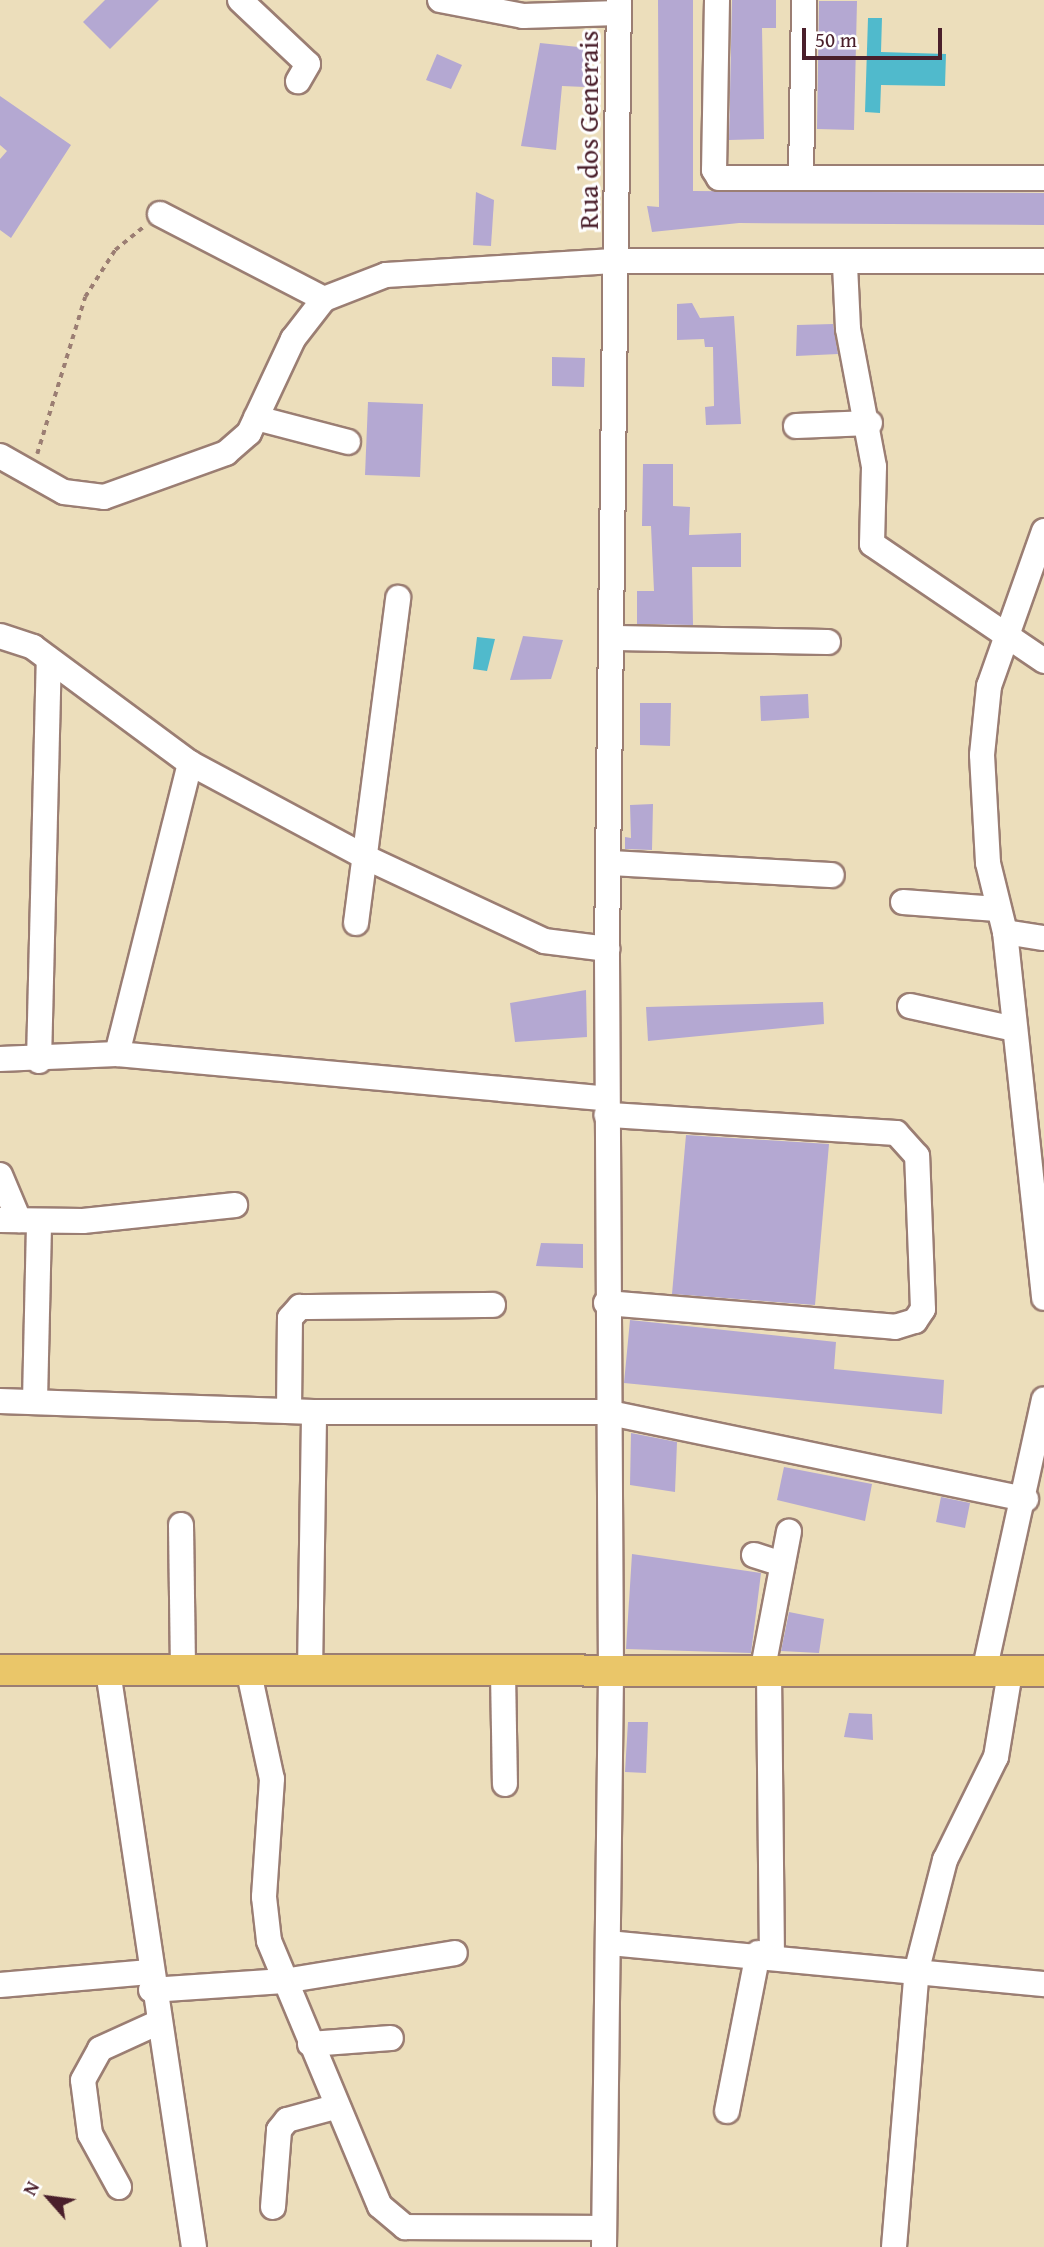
<!DOCTYPE html>
<style>
body{margin:0}
#map{position:relative;width:1044px;height:2247px;overflow:hidden;background:#ecdebb;font-family:"Gentium Book Plus",serif}
div>[style]{position:absolute}
[style*='--x']{left:calc(var(--x)*1px);top:calc(var(--y)*1px);width:calc(var(--w)*1px);rotate:calc(var(--a)*1deg)}
.water>*{inset:0;background:#50bacc}
.building>*{inset:0;background:#b4a8d2}
.path>*{height:3.5px;margin-top:-1.75px;transform-origin:0;background:repeating-linear-gradient(90deg,#9b7e73 0 5px,transparent 0 10px)}
.roads{filter:drop-shadow(2px 0 #9b7e73) drop-shadow(-2px 0 #9b7e73) drop-shadow(0 2px #9b7e73) drop-shadow(0 -2px #9b7e73)}
.minor>*{height:24px;margin:-12px;padding:0 12px;transform-origin:12px;border-radius:12px;background:#fff}
.major>*{height:30px;margin:-15px;padding:0 15px;transform-origin:15px;border-radius:15px;background:#eac669}
span{translate:-50% -50%;white-space:nowrap;text-align:center;line-height:1.15;-webkit-text-stroke:6px #fff;paint-order:stroke}
.street-label{font-size:28px;color:#4a1f2b}
.north{position:absolute;left:14px;top:2163px;width:70px;height:70px;-webkit-text-stroke:5px #fff;paint-order:stroke;rotate:298deg;font-size:19px;font-weight:700;line-height:28px;text-align:center;color:#4a1f2b}
.north::after{content:'';display:block;margin:auto;width:24px;height:32px;background:#4a1f2b;clip-path:polygon(50% 0,100% 100%,50% 72%,0 100%)}
.scale{position:absolute;left:802px;top:28px;width:140px;height:32px;box-sizing:border-box;border:4px solid #4a1f2b;border-top:0;padding-left:9px;font-size:21px;line-height:24px;white-space:nowrap;color:#4a1f2b;-webkit-text-stroke:5px #fff;paint-order:stroke}
</style>
<div id="map">
<div class="water">
<i style="clip-path:polygon(868px 18px,882px 18px,881px 52px,946px 54px,945px 86px,881px 85px,880px 113px,865px 112px)"></i>
<i style="clip-path:polygon(477px 637px,495px 639px,487px 671px,473px 669px)"></i>
</div>
<div class="building">
<i style="clip-path:polygon(105px 0,159px 0,110px 49px,83px 22px)"></i>
<i style="clip-path:polygon(658px 0,693px 0,693px 191px,1044px 193px,1044px 225px,739px 223px,652px 232px,647px 206px,659px 207px)"></i>
<i style="clip-path:polygon(732px 0,776px 0,776px 28px,762px 28px,764px 139px,729px 140px)"></i>
<i style="clip-path:polygon(819px 1px,857px 1px,854px 130px,817px 129px)"></i>
<i style="clip-path:polygon(540px 43px,588px 48px,585px 87px,562px 86px,556px 150px,521px 146px)"></i>
<i style="clip-path:polygon(437px 54px,462px 65px,451px 89px,426px 80px)"></i>
<i style="clip-path:polygon(0 96px,71px 145px,11px 238px,0 230px,0 159px,7px 151px,0 145px)"></i>
<i style="clip-path:polygon(476px 192px,494px 200px,491px 246px,473px 245px)"></i>
<i style="clip-path:polygon(692px 303px,700px 318px,734px 316px,741px 424px,706px 425px,705px 407px,714px 406px,713px 347px,705px 347px,704px 339px,677px 340px,677px 304px)"></i>
<i style="clip-path:polygon(833px 324px,838px 354px,796px 356px,797px 325px)"></i>
<i style="clip-path:polygon(552px 357px,585px 358px,584px 387px,552px 386px)"></i>
<i style="clip-path:polygon(368px 402px,423px 404px,420px 477px,365px 475px)"></i>
<i style="clip-path:polygon(643px 464px,673px 464px,673px 506px,690px 507px,689px 535px,741px 533px,741px 567px,692px 567px,693px 625px,637px 624px,637px 591px,654px 591px,651px 526px,642px 526px)"></i>
<i style="clip-path:polygon(523px 636px,563px 640px,551px 679px,510px 680px)"></i>
<i style="clip-path:polygon(808px 694px,809px 718px,761px 721px,760px 696px)"></i>
<i style="clip-path:polygon(640px 703px,671px 703px,670px 746px,640px 745px)"></i>
<i style="clip-path:polygon(653px 804px,652px 850px,625px 849px,625px 837px,631px 838px,630px 805px)"></i>
<i style="clip-path:polygon(586px 990px,587px 1037px,515px 1042px,510px 1003px)"></i>
<i style="clip-path:polygon(823px 1002px,824px 1024px,648px 1041px,646px 1007px)"></i>
<i style="clip-path:polygon(686px 1135px,829px 1144px,815px 1305px,672px 1294px)"></i>
<i style="clip-path:polygon(541px 1243px,583px 1244px,583px 1268px,536px 1266px)"></i>
<i style="clip-path:polygon(630px 1320px,836px 1342px,834px 1369px,944px 1380px,942px 1414px,624px 1383px)"></i>
<i style="clip-path:polygon(631px 1433px,677px 1442px,675px 1492px,630px 1485px)"></i>
<i style="clip-path:polygon(784px 1467px,872px 1484px,865px 1521px,777px 1500px)"></i>
<i style="clip-path:polygon(941px 1497px,970px 1503px,965px 1528px,936px 1522px)"></i>
<i style="clip-path:polygon(632px 1554px,761px 1573px,751px 1653px,626px 1649px)"></i>
<i style="clip-path:polygon(789px 1612px,824px 1619px,819px 1653px,781px 1651px)"></i>
<i style="clip-path:polygon(849px 1713px,872px 1714px,873px 1740px,844px 1737px)"></i>
<i style="clip-path:polygon(628px 1722px,648px 1722px,646px 1773px,625px 1772px)"></i>
</div>
<div class="path">
<i style="--x:37;--y:454;--w:164;--a:-73"></i>
<i style="--x:85;--y:297;--w:56;--a:-57.4"></i>
<i style="--x:115;--y:250;--w:38;--a:-39"></i>
</div>
<div class="roads">
<div class="minor">
<i style="--x:240;--y:0;--w:93;--a:43.3"></i>
<i style="--x:308;--y:64;--w:20;--a:120"></i>
<i style="--x:440;--y:0;--w:85;--a:10.9"></i>
<i style="--x:523;--y:16;--w:95;--a:-1.8"></i>
<i style="--x:717;--y:0;--w:170;--a:91"></i>
<i style="--x:714;--y:170;--w:9;--a:58"></i>
<i style="--x:719;--y:178;--w:325;--a:0"></i>
<i style="--x:801;--y:176;--w:176;--a:-89"></i>
<i style="--x:160;--y:214;--w:185;--a:27.4"></i>
<i style="--x:845;--y:265;--w:64;--a:87.3"></i>
<i style="--x:848;--y:329;--w:140;--a:79.3"></i>
<i style="--x:874;--y:467;--w:77;--a:91.5"></i>
<i style="--x:872;--y:544;--w:208;--a:34.2"></i>
<i style="--x:256;--y:418;--w:95;--a:14.6"></i>
<i style="--x:796;--y:426;--w:74;--a:-2.3"></i>
<i style="--x:0;--y:456;--w:73;--a:29.4"></i>
<i style="--x:64;--y:492;--w:40;--a:7.1"></i>
<i style="--x:104;--y:497;--w:130;--a:-19.8"></i>
<i style="--x:226;--y:453;--w:30;--a:-41"></i>
<i style="--x:249;--y:433;--w:104;--a:-64.9"></i>
<i style="--x:293;--y:339;--w:51;--a:-52.2"></i>
<i style="--x:324;--y:299;--w:66;--a:-21.2"></i>
<i style="--x:386;--y:275;--w:232;--a:-3.5"></i>
<i style="--x:618;--y:261;--w:426;--a:0"></i>
<i style="--x:1044;--y:531;--w:164;--a:109.5"></i>
<i style="--x:989;--y:686;--w:69;--a:95.8"></i>
<i style="--x:982;--y:755;--w:108;--a:86.8"></i>
<i style="--x:988;--y:863;--w:71;--a:76.2"></i>
<i style="--x:1005;--y:932;--w:368;--a:83.9"></i>
<i style="--x:0;--y:636;--w:35;--a:18"></i>
<i style="--x:33;--y:647;--w:195;--a:36.5"></i>
<i style="--x:190;--y:763;--w:199;--a:28.2"></i>
<i style="--x:365;--y:857;--w:198;--a:25.1"></i>
<i style="--x:544;--y:941;--w:64;--a:7.2"></i>
<i style="--x:615;--y:638;--w:213;--a:1.1"></i>
<i style="--x:609;--y:863;--w:223;--a:3.1"></i>
<i style="--x:903;--y:902;--w:94;--a:4.3"></i>
<i style="--x:356;--y:923;--w:328;--a:-82.6"></i>
<i style="--x:1005;--y:932;--w:39;--a:9"></i>
<i style="--x:910;--y:1006;--w:107;--a:12.4"></i>
<i style="--x:117;--y:1054;--w:300;--a:-75.9"></i>
<i style="--x:0;--y:1059;--w:117;--a:-2.4"></i>
<i style="--x:117;--y:1054;--w:492;--a:5.2"></i>
<i style="--x:39;--y:1061;--w:396;--a:-88.6"></i>
<i style="--x:0;--y:1175;--w:49;--a:67.1"></i>
<i style="--x:0;--y:1220;--w:83;--a:0.7"></i>
<i style="--x:83;--y:1221;--w:153;--a:-6"></i>
<i style="--x:606;--y:1303;--w:290;--a:4.7"></i>
<i style="--x:895;--y:1327;--w:21;--a:-17"></i>
<i style="--x:915;--y:1321;--w:14;--a:-56"></i>
<i style="--x:923;--y:1309;--w:153;--a:-92.2"></i>
<i style="--x:917;--y:1156;--w:31;--a:-132"></i>
<i style="--x:896;--y:1133;--w:290;--a:-176.4"></i>
<i style="--x:0;--y:1401;--w:314;--a:2"></i>
<i style="--x:314;--y:1412;--w:291;--a:0"></i>
<i style="--x:605;--y:1412;--w:430;--a:11.7"></i>
<i style="--x:35;--y:1401;--w:178;--a:-88.7"></i>
<i style="--x:289;--y:1411;--w:93;--a:-89.4"></i>
<i style="--x:290;--y:1318;--w:15;--a:-48"></i>
<i style="--x:300;--y:1307;--w:193;--a:-0.6"></i>
<i style="--x:181;--y:1525;--w:147;--a:89.2"></i>
<i style="--x:754;--y:1555;--w:29;--a:18"></i>
<i style="--x:108;--y:1671;--w:582;--a:81.51"></i>
<i style="--x:310;--y:1672;--w:260;--a:-89.1"></i>
<i style="--x:984;--y:1672;--w:279;--a:-77.6"></i>
<i style="--x:249;--y:1673;--w:108;--a:77.8"></i>
<i style="--x:272;--y:1779;--w:118;--a:93.9"></i>
<i style="--x:264;--y:1897;--w:44;--a:83.5"></i>
<i style="--x:269;--y:1941;--w:287;--a:67.3"></i>
<i style="--x:380;--y:2206;--w:33;--a:40"></i>
<i style="--x:405;--y:2227;--w:198;--a:0.3"></i>
<i style="--x:503;--y:1673;--w:111;--a:89"></i>
<i style="--x:762;--y:1673;--w:144;--a:-79.2"></i>
<i style="--x:769;--y:1673;--w:282;--a:89.4"></i>
<i style="--x:609;--y:1943;--w:437;--a:5.4"></i>
<i style="--x:0;--y:1985;--w:150;--a:-5"></i>
<i style="--x:151;--y:1990;--w:133;--a:-3.9"></i>
<i style="--x:284;--y:1981;--w:173;--a:-9.3"></i>
<i style="--x:310;--y:2044;--w:81;--a:-4.2"></i>
<i style="--x:727;--y:2111;--w:161;--a:-78.9"></i>
<i style="--x:119;--y:2187;--w:60;--a:-118.7"></i>
<i style="--x:90;--y:2134;--w:54;--a:-97.4"></i>
<i style="--x:83;--y:2080;--w:35;--a:-61"></i>
<i style="--x:100;--y:2049;--w:63;--a:-24.5"></i>
<i style="--x:273;--y:2207;--w:77;--a:-85.5"></i>
<i style="--x:279;--y:2130;--w:13;--a:-51"></i>
<i style="--x:287;--y:2120;--w:50;--a:-15.2"></i>
<i style="--x:604;--y:2247;--w:573;--a:-89.3"></i>
<i style="--x:611;--y:1674;--w:725;--a:-90.32"></i>
<i style="--x:607;--y:949;--w:949;--a:-89.28"></i>
<i style="--x:894;--y:2247;--w:279;--a:-85.3"></i>
<i style="--x:917;--y:1969;--w:113;--a:-75.6"></i>
<i style="--x:945;--y:1860;--w:115;--a:-63.7"></i>
<i style="--x:996;--y:1757;--w:86;--a:-80.6"></i>
</div>
<div class="major">
<i style="--x:0;--y:1670;--w:1044;--a:0.05"></i>
</div>
</div>
<div class="street-label">
<span style="left:588px;top:130px;rotate:-90deg">Rua dos Generais</span>
</div>
<div class="north">N</div>
<div class="scale">50 m</div>
</div>
